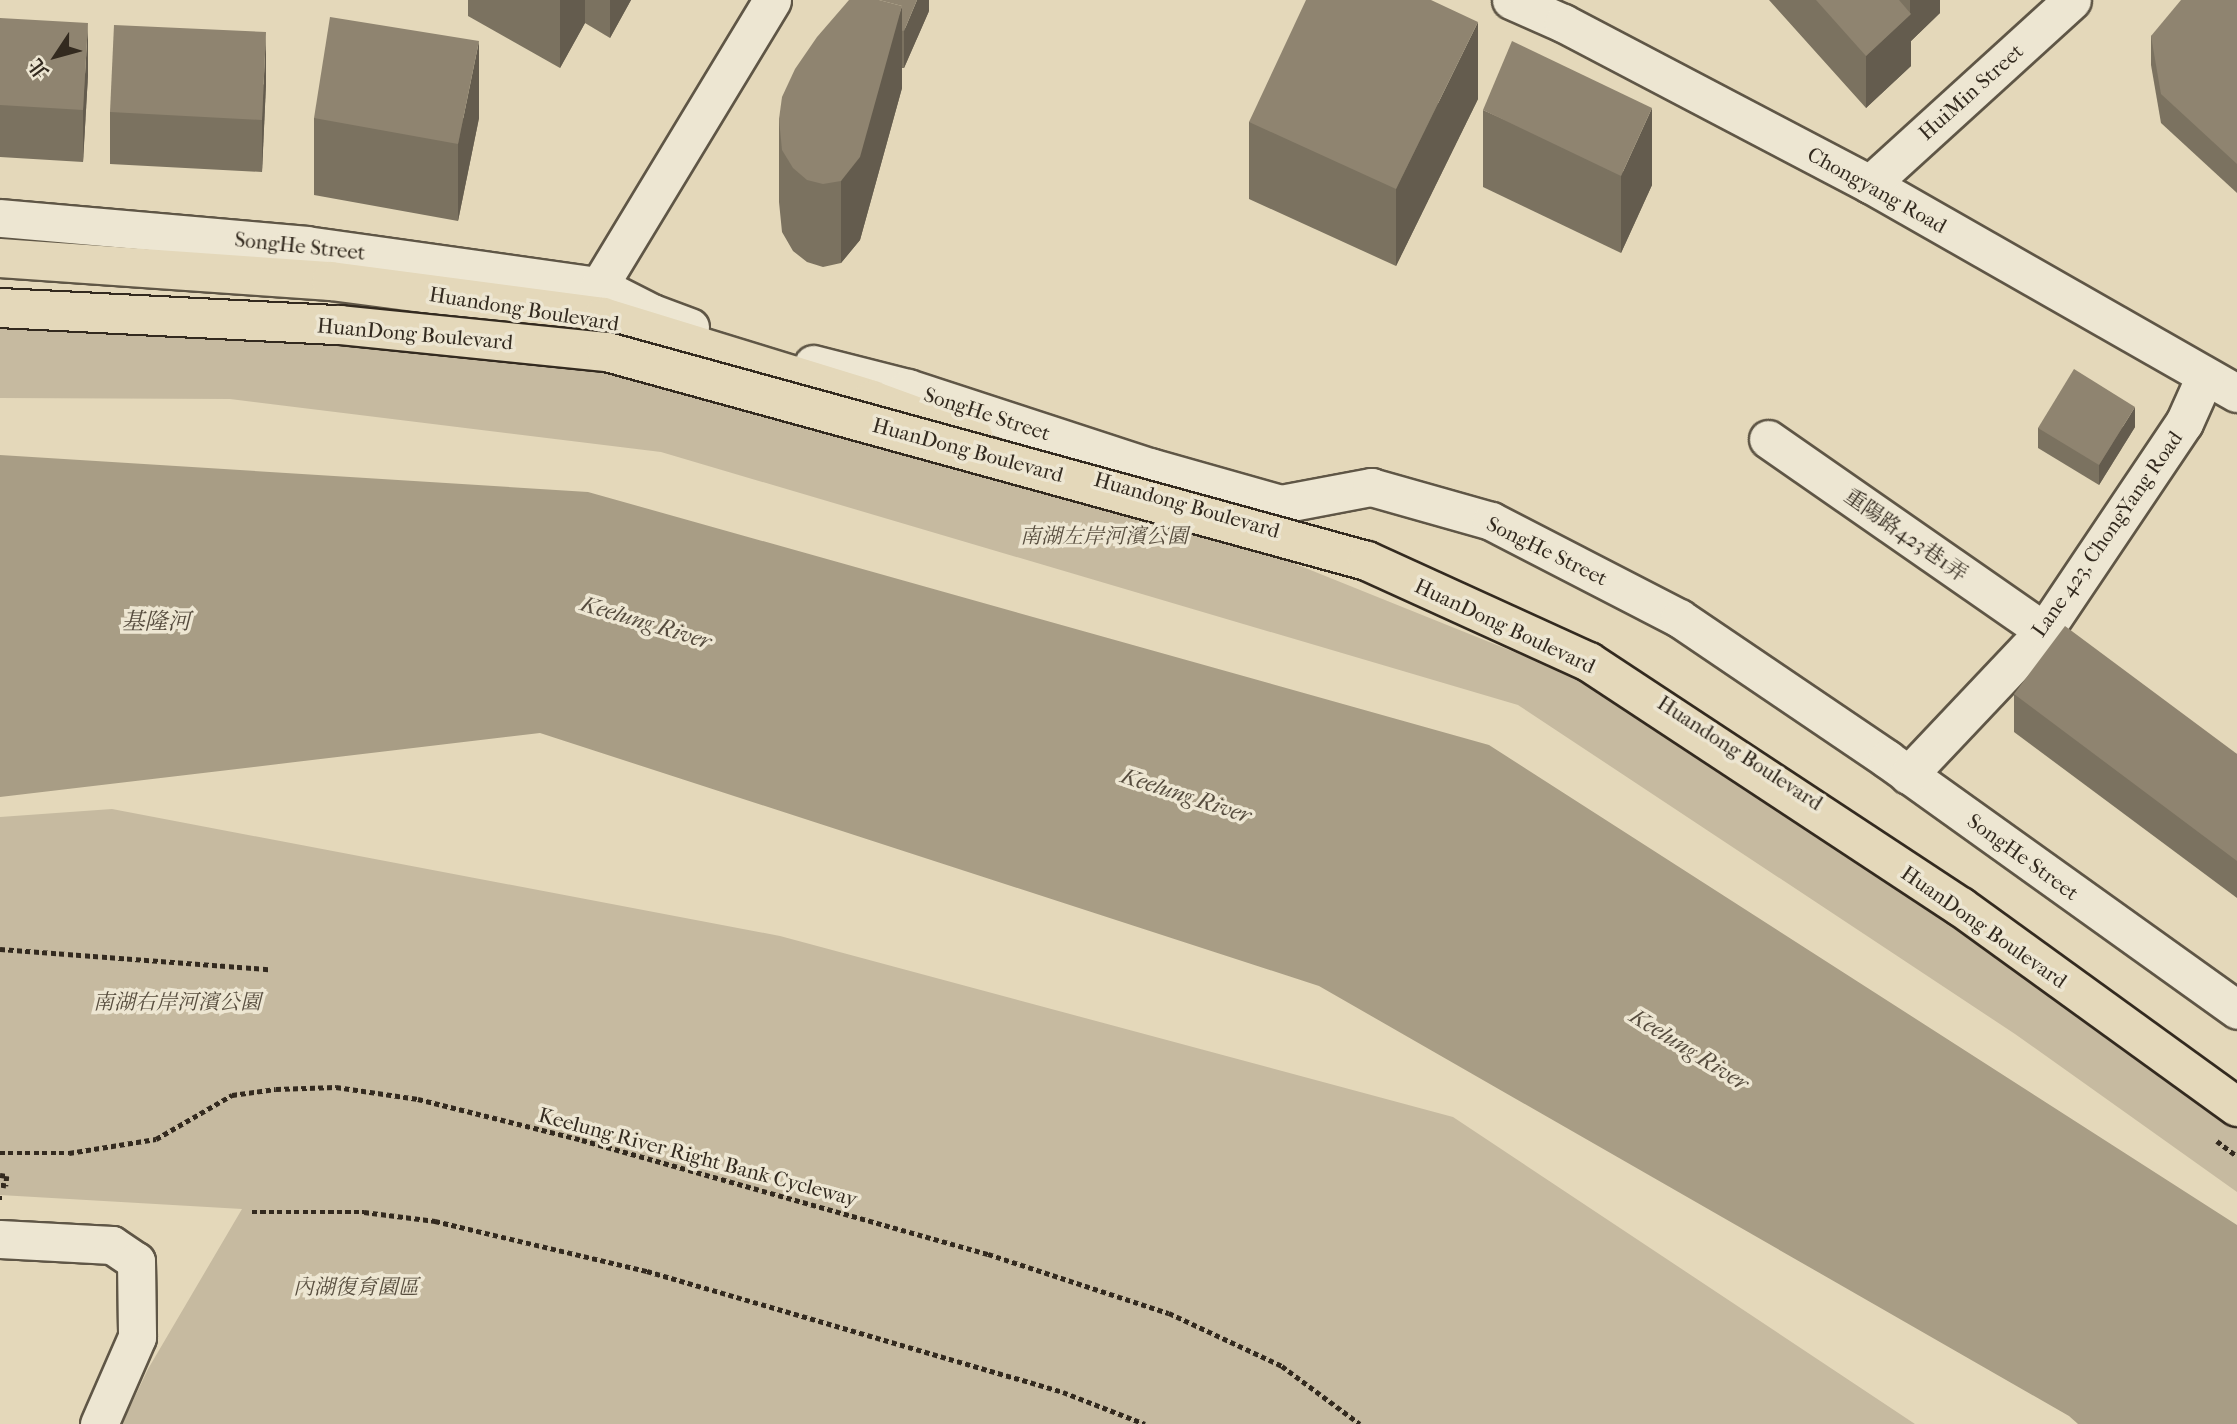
<!DOCTYPE html>
<meta charset="utf-8">
<style>
body{margin:0}
#map{position:relative;width:2237px;height:1424px;overflow:hidden;background:#e4d8ba;font-family:"IM FELL French Canon","Noto Serif TC",serif}
div>[style]{position:absolute}
[style*='--x']{left:calc(var(--x)*1px);top:calc(var(--y)*1px);width:calc(var(--w)*1px);rotate:calc(var(--a)*1deg)}
.green>*{inset:0;background:#c6baa0}
.water>*{inset:0;background:#a89d85}
.path>*{height:4.5px;margin-top:-2.25px;transform-origin:0;background:repeating-linear-gradient(90deg,#332a1f 0 5px,transparent 0 8.5px)}
.roads{filter:drop-shadow(2px 0 #5f5646) drop-shadow(-2px 0 #5f5646) drop-shadow(0 2px #5f5646) drop-shadow(0 -2px #5f5646)}
.minor>*{height:37px;margin:-18.5px;padding:0 18.5px;transform-origin:18.5px;border-radius:18.5px;background:#ede6d2}
.highway>*{height:38px;margin:-19px;padding:0 19px;transform-origin:19px;border-radius:19px;background:#e4d8ba}
.bridges{filter:drop-shadow(2px 0 #332a1f) drop-shadow(-2px 0 #332a1f) drop-shadow(0 2px #332a1f) drop-shadow(0 -2px #332a1f)}
.highway-bridge>*{height:38px;margin:-19px;padding:0 19px;transform-origin:19px;border-radius:19px;background:#e4d8ba}
.wall>*{inset:0;background:#7b7260}
.shaded-wall>*{inset:0;background:#645c4e}
.building>*{inset:0;background:#8f8470}
span{translate:-50% -50%;white-space:nowrap;text-align:center;line-height:1.15;-webkit-text-stroke:7px #ede6d2;paint-order:stroke}
.street-label{font-size:21px;color:#332a1f}
.park-label{font-size:21px;color:#584e3f;font-style:italic}
.water-label{font-size:23px;color:#564c3e;font-style:italic}
.north{position:absolute;left:21px;top:21px;width:70px;height:70px;-webkit-text-stroke:5px #ede6d2;paint-order:stroke;rotate:234deg;font-size:19px;font-weight:700;line-height:28px;text-align:center;color:#332a1f}
.north::after{content:'';display:block;margin:auto;width:24px;height:32px;background:#332a1f;clip-path:polygon(50% 0,100% 100%,50% 72%,0 100%)}
</style>
<div id="map">
<div class="green">
<i style="clip-path:polygon(0 324px,444px 346px,642px 380px,1126px 496px,1599px 686px,1880px 863px,2237px 1120px,2237px 1192px,2015px 1034px,1518px 705px,661px 452px,230px 399px,0 398px)"></i>
<i style="clip-path:polygon(112px 809px,780px 936px,1453px 1117px,1915px 1424px,122px 1424px,148px 1369px,242px 1209px,0 1195px,0 817px)"></i>
</div>
<div class="water">
<i style="clip-path:polygon(0 455px,588px 492px,1489px 745px,2237px 1225px,2237px 1424px,2078px 1424px,2069px 1416px,1319px 986px,540px 733px,0 797px)"></i>
</div>
<div class="path">
<i style="--x:0;--y:949;--w:269;--a:4.3"></i>
<i style="--x:2217;--y:1141;--w:25;--a:37"></i>
<i style="--x:0;--y:1153;--w:69;--a:0"></i>
<i style="--x:69;--y:1153;--w:88;--a:-9.1"></i>
<i style="--x:156;--y:1139;--w:88;--a:-30.1"></i>
<i style="--x:232;--y:1095;--w:44;--a:-7.8"></i>
<i style="--x:276;--y:1089;--w:60;--a:-1.9"></i>
<i style="--x:336;--y:1087;--w:83;--a:8.3"></i>
<i style="--x:418;--y:1099;--w:169;--a:14"></i>
<i style="--x:582;--y:1140;--w:422;--a:15.7"></i>
<i style="--x:988;--y:1254;--w:190;--a:18.1"></i>
<i style="--x:1169;--y:1313;--w:125;--a:25.1"></i>
<i style="--x:1282;--y:1366;--w:97;--a:36.6"></i>
<i style="--x:0;--y:1175;--w:7;--a:8"></i>
<i style="--x:7;--y:1176;--w:10;--a:96"></i>
<i style="--x:6;--y:1186;--w:6;--a:-171"></i>
<i style="--x:0;--y:1198;--w:2;--a:0"></i>
<i style="--x:252;--y:1212;--w:112;--a:0"></i>
<i style="--x:364;--y:1212;--w:72;--a:7.2"></i>
<i style="--x:435;--y:1221;--w:218;--a:13.3"></i>
<i style="--x:647;--y:1271;--w:433;--a:16.2"></i>
<i style="--x:1063;--y:1392;--w:88;--a:21.3"></i>
</div>
<div class="roads">
<div class="minor">
<i style="--x:1511;--y:0;--w:57;--a:23.9"></i>
<i style="--x:1563;--y:23;--w:347;--a:27.7"></i>
<i style="--x:1870;--y:184;--w:422;--a:29.7"></i>
<i style="--x:1870;--y:184;--w:273;--a:-42.3"></i>
<i style="--x:0;--y:218;--w:307;--a:5"></i>
<i style="--x:306;--y:245;--w:296;--a:8"></i>
<i style="--x:690;--y:327;--w:40;--a:-159.8"></i>
<i style="--x:652;--y:313;--w:59;--a:-153"></i>
<i style="--x:599;--y:286;--w:334;--a:-58.8"></i>
<i style="--x:813;--y:364;--w:98;--a:14.2"></i>
<i style="--x:908;--y:388;--w:255;--a:18.1"></i>
<i style="--x:1150;--y:467;--w:136;--a:15.8"></i>
<i style="--x:1281;--y:504;--w:92;--a:-10.7"></i>
<i style="--x:1371;--y:487;--w:125;--a:15.8"></i>
<i style="--x:1491;--y:521;--w:212;--a:27.3"></i>
<i style="--x:1679;--y:618;--w:251;--a:34.1"></i>
<i style="--x:1887;--y:759;--w:431;--a:35.6"></i>
<i style="--x:1768;--y:439;--w:336;--a:34.8"></i>
<i style="--x:1908;--y:775;--w:198;--a:-46.6"></i>
<i style="--x:2044;--y:631;--w:251;--a:-56.1"></i>
<i style="--x:2184;--y:423;--w:51;--a:-65.9"></i>
<i style="--x:0;--y:1239;--w:112;--a:3.1"></i>
<i style="--x:112;--y:1245;--w:29;--a:34"></i>
<i style="--x:136;--y:1261;--w:76;--a:89.2"></i>
<i style="--x:137;--y:1337;--w:95;--a:113.6"></i>
</div>
<div class="highway">
<i style="--x:0;--y:258;--w:332;--a:4"></i>
<i style="--x:331;--y:281;--w:274;--a:7.5"></i>
<i style="--x:603;--y:317;--w:282;--a:17.1"></i>
<i style="--x:872;--y:400;--w:108;--a:20.1"></i>
</div>
</div>
<div class="bridges">
<div class="highway-bridge">
<i style="--x:0;--y:308;--w:340;--a:2.9"></i>
<i style="--x:340;--y:325;--w:268;--a:5.8"></i>
<i style="--x:607;--y:352;--w:788;--a:15.38"></i>
<i style="--x:1367;--y:561;--w:244;--a:24.5"></i>
<i style="--x:1589;--y:662;--w:445;--a:33.4"></i>
<i style="--x:1961;--y:907;--w:341;--a:35.9"></i>
</div>
</div>
<div class="wall">
<i style="clip-path:polygon(468px 0,631px 0,610px 38px,585px 23px,560px 68px,468px 16px)"></i>
<i style="clip-path:polygon(1769px 0,1940px 0,1940px 13px,1911px 41px,1911px 66px,1866px 108px)"></i>
<i style="clip-path:polygon(2237px 0,2237px 193px,2161px 123px,2151px 65px,2151px 36px)"></i>
<i style="clip-path:polygon(929px 11px,904px 68px,902px 68px,902px 88px,860px 240px,841px 263px,823px 267px,807px 262px,793px 251px,782px 232px,779px 202px,779px 119px)"></i>
<i style="clip-path:polygon(0 18px,88px 75px,83px 162px,0 157px)"></i>
<i style="clip-path:polygon(266px 84px,262px 172px,110px 164px,110px 112px)"></i>
<i style="clip-path:polygon(1478px 99px,1396px 266px,1249px 199px,1249px 122px)"></i>
<i style="clip-path:polygon(1483px 110px,1652px 185px,1621px 253px,1483px 187px)"></i>
<i style="clip-path:polygon(314px 118px,479px 118px,458px 221px,314px 195px)"></i>
<i style="clip-path:polygon(2135px 427px,2099px 485px,2038px 448px,2038px 428px)"></i>
<i style="clip-path:polygon(2014px 694px,2237px 754px,2237px 898px,2014px 732px)"></i>
</div>
<div class="shaded-wall">
<i style="clip-path:polygon(560px 0,585px 0,585px 23px,560px 68px)"></i>
<i style="clip-path:polygon(610px 0,631px 0,610px 38px)"></i>
<i style="clip-path:polygon(917px 0,929px 0,929px 11px,904px 68px,904px 31px)"></i>
<i style="clip-path:polygon(1910px 0,1940px 0,1940px 13px,1911px 41px,1911px 66px,1866px 108px,1866px 56px,1910px 15px)"></i>
<i style="clip-path:polygon(902px 6px,902px 88px,860px 240px,841px 263px,841px 181px)"></i>
<i style="clip-path:polygon(1478px 22px,1478px 99px,1396px 266px,1396px 189px)"></i>
<i style="clip-path:polygon(88px 23px,88px 75px,83px 162px,83px 110px)"></i>
<i style="clip-path:polygon(266px 32px,266px 84px,262px 172px,262px 120px)"></i>
<i style="clip-path:polygon(479px 41px,479px 118px,458px 221px,458px 144px)"></i>
<i style="clip-path:polygon(1652px 108px,1652px 185px,1621px 253px,1621px 176px)"></i>
<i style="clip-path:polygon(2135px 407px,2135px 427px,2099px 485px,2099px 465px)"></i>
</div>
<div class="building">
<i style="clip-path:polygon(849px 0,879px 0,902px 6px,860px 157px,841px 181px,823px 184px,807px 180px,793px 168px,782px 150px,779px 119px,782px 97px,795px 69px,817px 37px)"></i>
<i style="clip-path:polygon(879px 0,917px 0,904px 31px,902px 30px,902px 6px)"></i>
<i style="clip-path:polygon(1306px 0,1431px 0,1478px 22px,1396px 189px,1249px 122px)"></i>
<i style="clip-path:polygon(1816px 0,1899px 0,1911px 14px,1866px 56px)"></i>
<i style="clip-path:polygon(2181px 0,2237px 0,2237px 164px,2161px 94px,2151px 36px)"></i>
<i style="clip-path:polygon(330px 17px,479px 41px,458px 144px,314px 118px)"></i>
<i style="clip-path:polygon(0 18px,88px 23px,83px 110px,0 105px)"></i>
<i style="clip-path:polygon(114px 25px,266px 32px,262px 120px,110px 112px)"></i>
<i style="clip-path:polygon(1512px 41px,1652px 108px,1621px 176px,1483px 110px)"></i>
<i style="clip-path:polygon(2074px 369px,2135px 407px,2099px 465px,2038px 428px)"></i>
<i style="clip-path:polygon(2065px 626px,2237px 754px,2237px 861px,2014px 694px)"></i>
</div>
<div class="street-label">
<span style="left:1971px;top:92px;rotate:-42deg">HuiMin Street</span>
<span style="left:1877px;top:190px;rotate:29deg">Chongyang Road</span>
<span style="left:300px;top:246px;rotate:6deg">SongHe Street</span>
<span style="left:524px;top:309px;rotate:9deg">Huandong Boulevard</span>
<span style="left:415px;top:334px;rotate:5deg">HuanDong Boulevard</span>
<span style="left:987px;top:414px;rotate:18deg">SongHe Street</span>
<span style="left:968px;top:450px;rotate:15deg">HuanDong Boulevard</span>
<span style="left:1187px;top:505px;rotate:16deg">Huandong Boulevard</span>
<span style="left:2107px;top:534px;rotate:-55deg">Lane 423, ChongYang Road</span>
<span style="left:1906px;top:535px;rotate:35deg">重陽路423巷1弄</span>
<span style="left:1547px;top:551px;rotate:26deg">SongHe Street</span>
<span style="left:1505px;top:626px;rotate:25deg">HuanDong Boulevard</span>
<span style="left:1740px;top:753px;rotate:33deg">Huandong Boulevard</span>
<span style="left:2023px;top:857px;rotate:36deg">SongHe Street</span>
<span style="left:1984px;top:927px;rotate:35deg">HuanDong Boulevard</span>
<span style="left:698px;top:1157px;rotate:15deg">Keelung River Right Bank Cycleway</span>
</div>
<div class="park-label">
<span style="left:1104px;top:536px">南湖左岸河濱公園</span>
<span style="left:177px;top:1002px">南湖右岸河濱公園</span>
<span style="left:356px;top:1287px">內湖復育園區</span>
</div>
<div class="water-label">
<span style="left:156px;top:622px">基隆河</span>
<span style="left:646px;top:623px;rotate:17deg">Keelung River</span>
<span style="left:1186px;top:796px;rotate:18deg">Keelung River</span>
<span style="left:1689px;top:1050px;rotate:32deg">Keelung River</span>
</div>
<div class="north">北</div>
</div>
